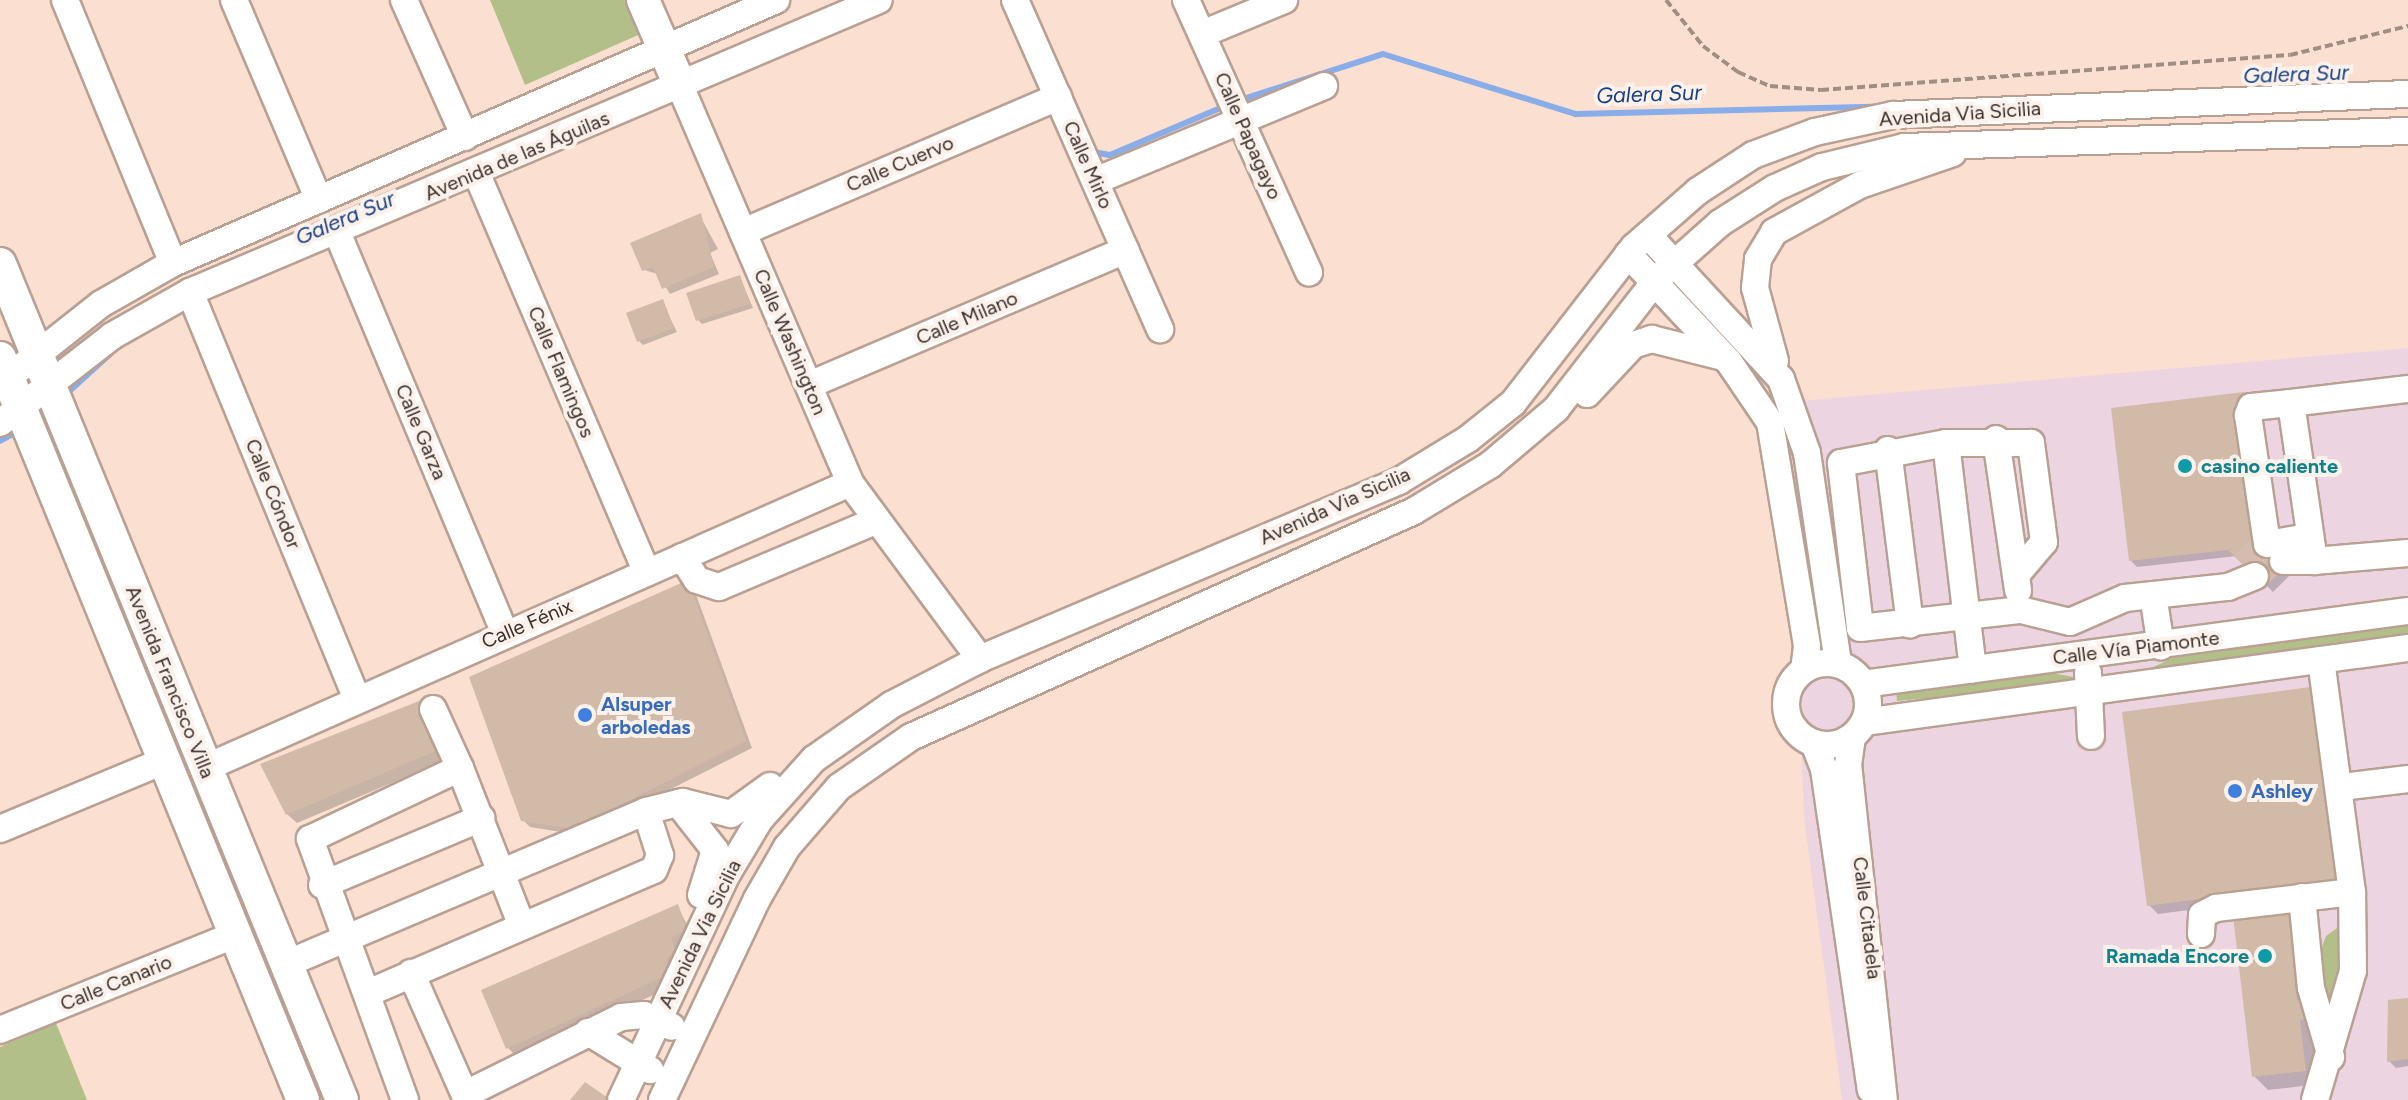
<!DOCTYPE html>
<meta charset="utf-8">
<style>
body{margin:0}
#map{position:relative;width:2408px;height:1100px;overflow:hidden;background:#fbe0d1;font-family:Figtree,sans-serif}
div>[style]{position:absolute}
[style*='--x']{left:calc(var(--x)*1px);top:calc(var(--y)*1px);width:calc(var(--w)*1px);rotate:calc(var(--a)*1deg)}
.commercial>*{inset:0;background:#ecd5e1}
.green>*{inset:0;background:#b2bf88}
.shadow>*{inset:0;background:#0003}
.stream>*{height:6px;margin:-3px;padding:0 3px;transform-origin:3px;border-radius:3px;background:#89ade9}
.building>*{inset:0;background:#d1baa8}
.minor-tunnel>*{height:26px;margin-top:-13px;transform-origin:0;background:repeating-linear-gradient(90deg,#d4bdb0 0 26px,transparent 0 39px)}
.path>*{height:4px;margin-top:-2px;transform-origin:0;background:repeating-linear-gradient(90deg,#a18e83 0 8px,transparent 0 12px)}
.roads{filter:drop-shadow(2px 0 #b9a092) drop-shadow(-2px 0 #b9a092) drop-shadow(0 2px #b9a092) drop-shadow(0 -2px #b9a092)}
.minor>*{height:26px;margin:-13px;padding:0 13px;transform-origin:13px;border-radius:13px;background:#fff}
.minor>.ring{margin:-13px;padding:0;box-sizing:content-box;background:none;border:26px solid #fff;border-radius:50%}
.major>*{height:32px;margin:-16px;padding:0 16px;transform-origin:16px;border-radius:16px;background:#fff}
.dots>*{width:22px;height:22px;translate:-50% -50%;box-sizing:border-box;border:4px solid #fcf1eb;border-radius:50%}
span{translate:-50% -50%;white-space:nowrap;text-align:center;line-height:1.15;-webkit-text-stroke:8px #fcf1eb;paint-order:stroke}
.street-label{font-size:20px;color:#3a2f2a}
.culture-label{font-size:20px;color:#0d838f;font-weight:700}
.left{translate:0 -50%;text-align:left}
.right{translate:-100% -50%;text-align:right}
.shop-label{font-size:20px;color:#366cbe;font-weight:700}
.water-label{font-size:22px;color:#174186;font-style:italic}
</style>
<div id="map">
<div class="commercial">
<i style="clip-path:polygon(2408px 348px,2408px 1100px,1842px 1100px,1804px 819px,1787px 402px)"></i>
</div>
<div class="green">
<i style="clip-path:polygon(490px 0,631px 0,645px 32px,525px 85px)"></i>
<i style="clip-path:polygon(2399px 624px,2408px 626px,2408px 635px,2145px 671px,2181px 654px)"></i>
<i style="clip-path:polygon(2046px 672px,2074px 677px,2066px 684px,1897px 701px,1896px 691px)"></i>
<i style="clip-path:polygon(2341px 925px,2343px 954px,2330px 1025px,2318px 957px,2326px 936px)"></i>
<i style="clip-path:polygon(56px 1023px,87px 1100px,0 1100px,0 1047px)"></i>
</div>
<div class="shadow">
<i style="clip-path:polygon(700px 216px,718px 249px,710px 253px,719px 274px,670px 294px,658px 274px,644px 270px)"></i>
<i style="clip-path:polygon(740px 278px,753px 308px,702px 324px,698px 320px)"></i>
<i style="clip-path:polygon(662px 302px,677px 332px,643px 345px,639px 341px)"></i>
<i style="clip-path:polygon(2243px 395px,2250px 401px,2265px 531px,2292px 573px,2273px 592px,2237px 556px,2137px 567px,2131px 561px)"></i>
<i style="clip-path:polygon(694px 589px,752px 748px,580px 835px,530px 827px,523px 820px)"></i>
<i style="clip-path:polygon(433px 710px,453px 757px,297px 823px,287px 814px)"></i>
<i style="clip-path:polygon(2124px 713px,2351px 889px,2158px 914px,2149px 905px)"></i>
<i style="clip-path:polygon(677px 906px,695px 939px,680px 983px,517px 1057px,508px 1048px)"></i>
<i style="clip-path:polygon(2287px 912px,2301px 925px,2319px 1084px,2268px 1090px,2254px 1076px)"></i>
<i style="clip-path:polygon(2408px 1000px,2408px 1066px,2396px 1068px,2389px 1061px)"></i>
</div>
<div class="stream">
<i style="--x:1237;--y:101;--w:153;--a:-17.8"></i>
<i style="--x:1383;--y:54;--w:202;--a:17.3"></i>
<i style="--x:1576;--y:114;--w:297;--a:-1.4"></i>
<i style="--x:1093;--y:152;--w:17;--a:10"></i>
<i style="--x:1110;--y:155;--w:127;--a:-23.1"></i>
<i style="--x:65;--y:395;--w:61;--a:-42.3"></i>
<i style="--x:0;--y:441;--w:18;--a:-29"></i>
</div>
<div class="building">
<i style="clip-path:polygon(701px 213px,714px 267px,662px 289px,653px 267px,642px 271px,630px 243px)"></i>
<i style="clip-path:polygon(740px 275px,750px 304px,696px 321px,686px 293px)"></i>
<i style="clip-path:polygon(663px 299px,674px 328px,637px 342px,626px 313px)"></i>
<i style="clip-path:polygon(2244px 392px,2259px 524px,2287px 565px,2265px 587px,2228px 550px,2129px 561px,2111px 408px)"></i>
<i style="clip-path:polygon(688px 580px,746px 741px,573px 829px,521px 821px,469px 677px)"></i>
<i style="clip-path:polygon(2318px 686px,2343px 880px,2147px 906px,2122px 712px)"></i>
<i style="clip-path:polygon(424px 699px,445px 747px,286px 815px,260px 764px)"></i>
<i style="clip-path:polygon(678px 904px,687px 929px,671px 938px,675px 952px,666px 959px,672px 973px,506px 1049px,481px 990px)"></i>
<i style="clip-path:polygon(2288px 909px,2297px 999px,2308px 997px,2311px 1018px,2300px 1020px,2306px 1071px,2252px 1077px,2233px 916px)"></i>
<i style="clip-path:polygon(2408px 998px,2408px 1059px,2387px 1062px,2388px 1000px)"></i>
<i style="clip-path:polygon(585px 1082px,611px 1100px,570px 1100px)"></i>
</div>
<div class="minor-tunnel">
<i style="--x:2243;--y:564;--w:31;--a:-40"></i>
</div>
<div class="path">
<i style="--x:1666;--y:0;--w:59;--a:51.2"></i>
<i style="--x:1703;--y:46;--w:44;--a:36.6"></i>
<i style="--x:1738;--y:72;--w:35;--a:24"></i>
<i style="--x:1770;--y:86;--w:51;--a:4.5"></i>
<i style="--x:1821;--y:90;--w:470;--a:-4.3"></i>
<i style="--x:2290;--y:55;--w:122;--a:-13.8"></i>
</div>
<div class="roads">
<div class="minor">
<i style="--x:65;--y:0;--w:284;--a:67.7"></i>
<i style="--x:234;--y:0;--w:217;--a:67"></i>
<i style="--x:404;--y:0;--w:150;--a:66"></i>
<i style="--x:1015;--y:0;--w:360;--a:66.2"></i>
<i style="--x:1186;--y:0;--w:299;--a:65.7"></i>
<i style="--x:1202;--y:34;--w:89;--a:-22.5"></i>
<i style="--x:681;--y:88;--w:430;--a:66.8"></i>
<i style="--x:850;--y:483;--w:219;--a:53.5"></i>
<i style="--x:476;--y:172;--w:435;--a:66.9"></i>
<i style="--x:1095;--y:181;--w:248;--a:-22.5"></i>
<i style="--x:337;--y:232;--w:435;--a:67.3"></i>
<i style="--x:743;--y:232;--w:343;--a:-23.2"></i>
<i style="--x:1648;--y:235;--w:196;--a:47.3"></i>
<i style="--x:1781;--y:379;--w:78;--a:70.6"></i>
<i style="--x:1807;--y:453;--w:213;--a:81.6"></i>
<i style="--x:1628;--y:254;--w:148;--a:46.9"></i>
<i style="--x:1729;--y:362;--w:73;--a:55.7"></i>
<i style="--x:1770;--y:422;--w:227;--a:80.6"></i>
<i style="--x:1807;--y:646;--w:24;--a:97"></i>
<i style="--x:190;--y:292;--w:438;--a:67.7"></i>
<i style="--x:1775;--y:361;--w:76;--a:-105.3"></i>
<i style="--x:1755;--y:288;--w:29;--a:-84"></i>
<i style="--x:1758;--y:259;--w:31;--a:-59"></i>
<i style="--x:1774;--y:232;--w:98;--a:-28.7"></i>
<i style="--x:1860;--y:185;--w:98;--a:-19"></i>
<i style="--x:0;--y:384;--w:129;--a:-38.4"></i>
<i style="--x:101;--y:304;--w:83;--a:-29.7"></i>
<i style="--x:173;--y:263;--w:658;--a:-23.56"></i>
<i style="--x:809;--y:385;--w:344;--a:-23.1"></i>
<i style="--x:2408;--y:389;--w:118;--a:173.2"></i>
<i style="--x:2291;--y:403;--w:160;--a:81.7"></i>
<i style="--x:2314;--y:561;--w:94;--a:-4.9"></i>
<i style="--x:1587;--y:394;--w:67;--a:-46.8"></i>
<i style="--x:1633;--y:345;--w:20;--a:-18"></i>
<i style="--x:1652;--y:339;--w:69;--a:14.2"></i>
<i style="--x:2291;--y:403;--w:40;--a:174.3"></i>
<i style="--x:2251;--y:407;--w:9;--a:111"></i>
<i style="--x:2248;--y:415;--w:130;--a:81.6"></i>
<i style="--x:2267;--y:544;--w:43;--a:-9.5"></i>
<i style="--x:0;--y:423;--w:142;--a:-37.8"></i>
<i style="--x:112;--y:336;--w:90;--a:-29.4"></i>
<i style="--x:190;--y:292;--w:748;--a:-22.97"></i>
<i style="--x:1996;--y:439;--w:153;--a:81.7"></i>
<i style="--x:1946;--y:443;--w:228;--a:83.2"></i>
<i style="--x:1888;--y:450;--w:176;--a:82.8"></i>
<i style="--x:682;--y:557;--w:27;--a:57"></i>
<i style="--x:697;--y:580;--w:23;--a:18"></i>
<i style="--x:719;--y:587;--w:169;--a:-22.9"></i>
<i style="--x:2283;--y:561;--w:31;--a:0"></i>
<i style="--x:2016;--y:575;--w:43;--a:-49.7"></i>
<i style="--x:2044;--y:542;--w:100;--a:-97.5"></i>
<i style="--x:2031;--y:443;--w:85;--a:180"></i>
<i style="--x:1946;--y:443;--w:107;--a:169.2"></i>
<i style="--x:1841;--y:463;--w:166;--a:83.4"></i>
<i style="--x:1860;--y:628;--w:162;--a:-6.4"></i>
<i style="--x:2021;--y:610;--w:50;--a:13.8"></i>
<i style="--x:2070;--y:622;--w:60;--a:-23.6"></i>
<i style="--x:2125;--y:598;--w:104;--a:-6.1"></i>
<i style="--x:2228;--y:587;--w:29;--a:-22"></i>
<i style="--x:2153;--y:595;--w:52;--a:81.1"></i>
<i class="ring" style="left:1786px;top:663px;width:56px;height:56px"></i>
<i style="--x:2088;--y:673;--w:63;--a:87.3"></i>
<i style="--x:1863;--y:684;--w:550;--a:-7.63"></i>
<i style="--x:433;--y:709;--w:65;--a:65.4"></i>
<i style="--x:1864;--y:722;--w:549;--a:-7.75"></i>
<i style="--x:1852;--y:737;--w:27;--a:98"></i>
<i style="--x:1848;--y:764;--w:338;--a:83.9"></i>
<i style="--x:1814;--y:743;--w:28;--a:69"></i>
<i style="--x:1824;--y:769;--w:324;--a:81.7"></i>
<i style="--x:205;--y:768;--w:705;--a:-23.84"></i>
<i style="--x:2341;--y:787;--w:67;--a:-6.8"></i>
<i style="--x:678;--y:803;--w:60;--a:51.8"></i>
<i style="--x:715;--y:850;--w:47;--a:107.3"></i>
<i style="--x:0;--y:829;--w:174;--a:-22.6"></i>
<i style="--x:322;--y:885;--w:173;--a:-22.8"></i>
<i style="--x:2302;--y:897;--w:91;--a:84.4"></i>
<i style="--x:2311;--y:988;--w:72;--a:73.8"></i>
<i style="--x:2201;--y:934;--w:19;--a:-87"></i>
<i style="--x:2202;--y:915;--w:16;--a:-27"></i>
<i style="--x:2216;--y:908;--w:137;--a:-6.7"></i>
<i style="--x:286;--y:964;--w:391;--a:-23"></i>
<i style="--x:646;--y:811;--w:38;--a:-14"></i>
<i style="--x:683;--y:802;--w:49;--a:14"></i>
<i style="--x:731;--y:814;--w:48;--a:-35.7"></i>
<i style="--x:411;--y:973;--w:139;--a:66.2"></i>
<i style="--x:368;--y:993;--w:311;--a:-23.3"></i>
<i style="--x:654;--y:870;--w:16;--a:-68"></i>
<i style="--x:660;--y:855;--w:46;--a:-107.7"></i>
<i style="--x:0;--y:1030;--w:249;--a:-22.1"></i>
<i style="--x:588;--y:1032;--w:73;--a:31.5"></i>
<i style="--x:466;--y:1094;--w:173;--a:-26.4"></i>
<i style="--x:621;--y:1017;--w:23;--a:-5"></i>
<i style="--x:644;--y:1015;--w:30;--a:23"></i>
<i style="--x:405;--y:1100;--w:278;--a:-110"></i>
<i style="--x:310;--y:839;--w:166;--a:-25.3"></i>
<i style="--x:460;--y:768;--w:170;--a:68.6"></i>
<i style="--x:621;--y:1100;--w:250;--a:-64.9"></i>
<i style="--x:727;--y:874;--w:64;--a:-59"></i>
<i style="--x:760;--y:819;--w:81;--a:-48"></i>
<i style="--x:814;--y:759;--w:94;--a:-35"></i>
<i style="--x:891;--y:705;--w:100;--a:-27.3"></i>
<i style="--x:980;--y:659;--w:455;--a:-23"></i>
<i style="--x:1399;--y:481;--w:81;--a:-31.3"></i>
<i style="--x:1468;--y:439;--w:58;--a:-38.7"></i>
<i style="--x:1513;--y:403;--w:197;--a:-52.2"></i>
<i style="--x:1634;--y:247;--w:85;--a:-41.2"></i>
<i style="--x:1698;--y:191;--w:66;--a:-33.2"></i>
<i style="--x:1753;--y:155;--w:66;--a:-20.4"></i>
<i style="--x:1815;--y:132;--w:80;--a:-12.3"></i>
<i style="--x:1893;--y:115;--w:515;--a:-2.34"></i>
<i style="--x:662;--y:1100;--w:222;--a:-64.7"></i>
<i style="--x:757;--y:899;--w:60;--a:-60"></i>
<i style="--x:787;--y:847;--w:79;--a:-49.1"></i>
<i style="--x:839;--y:787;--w:88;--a:-34.8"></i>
<i style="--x:911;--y:737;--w:551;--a:-24.19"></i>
<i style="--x:1414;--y:511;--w:89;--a:-31.2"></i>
<i style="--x:1490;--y:465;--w:87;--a:-40.3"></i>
<i style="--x:1556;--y:409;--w:165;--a:-52.2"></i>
<i style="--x:1657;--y:279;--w:84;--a:-41.6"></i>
<i style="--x:1720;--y:223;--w:65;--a:-32.5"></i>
<i style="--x:1775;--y:188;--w:51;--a:-24.1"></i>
<i style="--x:1822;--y:167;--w:84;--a:-13.7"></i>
<i style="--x:1904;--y:147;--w:504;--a:-1.82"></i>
<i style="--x:2315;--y:1100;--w:134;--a:-73.6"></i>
<i style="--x:2353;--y:971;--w:79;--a:-90.7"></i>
<i style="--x:2352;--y:892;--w:234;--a:-97.6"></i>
</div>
<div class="major">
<i style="--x:643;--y:0;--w:96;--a:66.6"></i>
<i style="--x:0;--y:264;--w:903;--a:67.75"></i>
<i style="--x:0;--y:358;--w:801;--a:67.79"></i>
</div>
</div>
<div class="dots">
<i style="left:2185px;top:466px;background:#0f9aa8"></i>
<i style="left:585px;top:715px;background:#3f7fe0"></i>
<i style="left:2235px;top:791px;background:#3f7fe0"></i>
<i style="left:2265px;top:956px;background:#0f9aa8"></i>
</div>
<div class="street-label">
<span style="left:1960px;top:114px;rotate:-4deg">Avenida Via Sicilia</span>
<span style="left:1248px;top:136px;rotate:66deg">Calle Papagayo</span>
<span style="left:517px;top:156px;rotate:-23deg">Avenida de las Águilas</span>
<span style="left:900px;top:164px;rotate:-23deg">Calle Cuervo</span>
<span style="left:1088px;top:165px;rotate:66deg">Calle Mirlo</span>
<span style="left:967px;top:318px;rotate:-23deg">Calle Milano</span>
<span style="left:790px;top:342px;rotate:67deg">Calle Washington</span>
<span style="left:561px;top:372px;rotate:67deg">Calle Flamingos</span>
<span style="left:421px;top:432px;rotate:67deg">Calle Garza</span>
<span style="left:273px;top:494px;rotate:68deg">Calle Cóndor</span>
<span style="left:1335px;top:506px;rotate:-24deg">Avenida Via Sicilia</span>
<span style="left:527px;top:624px;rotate:-23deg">Calle Fénix</span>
<span style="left:2136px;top:648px;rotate:-7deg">Calle Vía Piamonte</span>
<span style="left:170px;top:682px;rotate:68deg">Avenida Francisco Villa</span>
<span style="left:1867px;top:918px;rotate:83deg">Calle Citadela</span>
<span style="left:700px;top:934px;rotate:-64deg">Avenida Via Sicilia</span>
<span style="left:116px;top:983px;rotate:-22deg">Calle Canario</span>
</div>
<div class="culture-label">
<span class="left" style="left:2201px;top:466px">casino caliente</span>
<span class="right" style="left:2249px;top:956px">Ramada Encore</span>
</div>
<div class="shop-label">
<span class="left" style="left:601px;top:716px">Alsuper<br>arboledas</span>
<span class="left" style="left:2251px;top:791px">Ashley</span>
</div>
<div class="water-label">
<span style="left:2296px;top:74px;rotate:-2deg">Galera Sur</span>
<span style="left:1649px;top:94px;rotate:-2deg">Galera Sur</span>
<span style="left:345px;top:218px;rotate:-23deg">Galera Sur</span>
</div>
</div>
